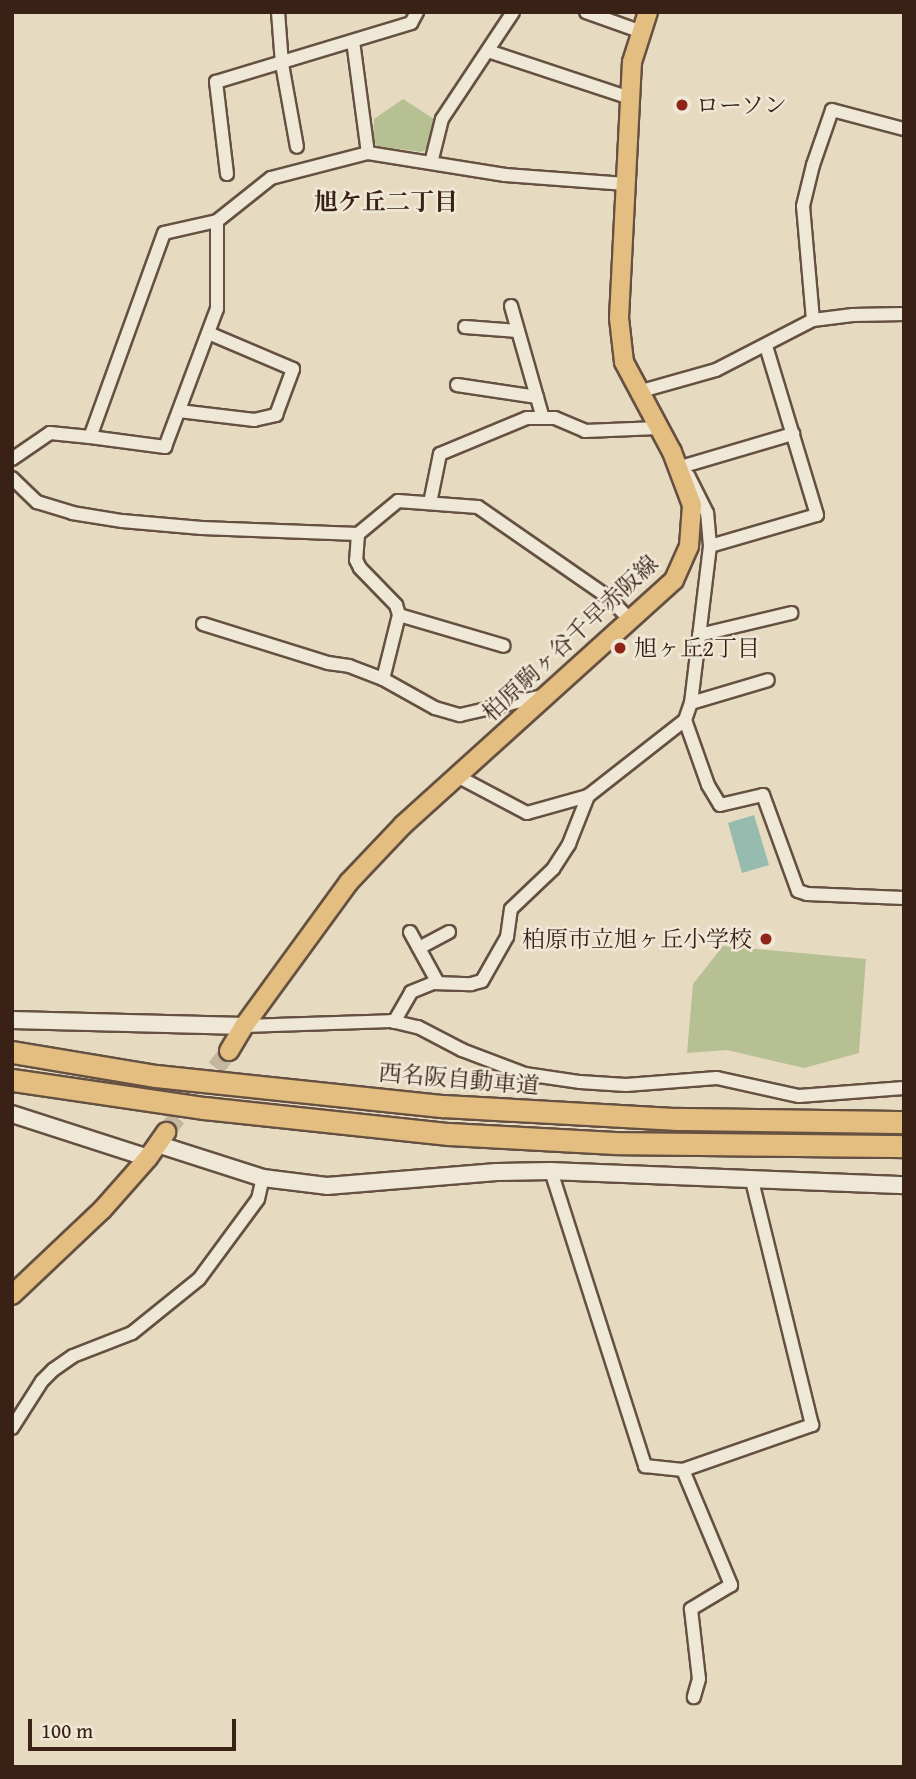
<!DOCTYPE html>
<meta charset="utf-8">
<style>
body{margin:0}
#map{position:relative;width:916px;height:1779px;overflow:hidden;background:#e6dbc1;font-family:"Gentium Book Plus","Noto Serif JP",serif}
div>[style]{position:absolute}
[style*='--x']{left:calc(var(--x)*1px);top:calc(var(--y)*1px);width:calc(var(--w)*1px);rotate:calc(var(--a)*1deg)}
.green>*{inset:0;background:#b6c092}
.water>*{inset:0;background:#97bbae}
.primary-tunnel>*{height:18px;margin-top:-9px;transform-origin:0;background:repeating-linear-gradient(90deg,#c4b69f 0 18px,transparent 0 27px)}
.roads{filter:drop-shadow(2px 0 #655041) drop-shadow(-2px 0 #655041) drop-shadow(0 2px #655041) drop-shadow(0 -2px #655041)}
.street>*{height:12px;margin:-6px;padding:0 6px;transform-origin:6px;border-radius:6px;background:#efe8d7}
.secondary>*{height:16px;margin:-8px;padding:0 8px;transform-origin:8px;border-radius:8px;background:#efe8d7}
.primary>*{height:18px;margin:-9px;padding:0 9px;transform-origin:9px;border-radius:9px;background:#e3be80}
.highway>*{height:21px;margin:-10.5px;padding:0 10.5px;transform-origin:10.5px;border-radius:10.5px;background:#e3be80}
.dots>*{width:19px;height:19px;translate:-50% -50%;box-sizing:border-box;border:4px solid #efe8d7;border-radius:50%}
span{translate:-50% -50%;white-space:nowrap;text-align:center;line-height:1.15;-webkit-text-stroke:5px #efe8d7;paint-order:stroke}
.poi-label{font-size:23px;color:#3a2116}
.left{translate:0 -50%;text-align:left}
.right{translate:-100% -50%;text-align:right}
.street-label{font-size:23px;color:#3a2116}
.neighbourhood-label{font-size:24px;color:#3a2116;font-weight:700}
.frame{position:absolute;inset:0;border:14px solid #3a2116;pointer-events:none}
.scale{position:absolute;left:28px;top:1719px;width:208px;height:32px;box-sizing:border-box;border:4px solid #3a2116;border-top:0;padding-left:9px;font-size:21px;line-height:24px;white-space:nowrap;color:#3a2116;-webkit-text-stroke:5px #efe8d7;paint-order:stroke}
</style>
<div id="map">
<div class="green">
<i style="clip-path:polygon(403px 99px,434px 119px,429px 147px,422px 152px,377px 146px,373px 140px,374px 119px)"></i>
<i style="clip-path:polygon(723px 946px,866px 959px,859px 1053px,804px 1068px,727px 1050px,687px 1053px,693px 984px)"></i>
</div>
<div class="water">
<i style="clip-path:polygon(754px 815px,769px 865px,742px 873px,728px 823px)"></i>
</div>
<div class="primary-tunnel">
<i style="--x:166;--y:1132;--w:103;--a:-52.1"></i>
</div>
<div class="roads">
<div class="street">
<i style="--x:278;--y:12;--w:52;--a:85.6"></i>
<i style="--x:282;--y:64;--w:84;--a:79.8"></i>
<i style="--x:586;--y:12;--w:59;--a:19.7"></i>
<i style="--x:353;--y:41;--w:113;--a:82.4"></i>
<i style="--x:488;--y:51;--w:150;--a:18.3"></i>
<i style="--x:431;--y:163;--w:45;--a:-76"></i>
<i style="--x:442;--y:119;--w:128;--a:-56.4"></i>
<i style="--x:227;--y:174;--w:93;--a:-96.8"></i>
<i style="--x:216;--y:82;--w:204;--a:-16.8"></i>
<i style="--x:411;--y:23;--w:13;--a:-61"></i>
<i style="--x:217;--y:221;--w:54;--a:167.2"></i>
<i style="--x:164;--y:233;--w:217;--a:109.9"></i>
<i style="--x:90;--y:437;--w:76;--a:7.6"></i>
<i style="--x:165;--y:447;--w:147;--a:-69.4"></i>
<i style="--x:217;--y:309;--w:88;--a:-90"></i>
<i style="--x:217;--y:221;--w:69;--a:-38.5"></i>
<i style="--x:271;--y:178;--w:100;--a:-14.5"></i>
<i style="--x:368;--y:153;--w:139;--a:9.1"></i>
<i style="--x:505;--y:175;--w:121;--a:4.3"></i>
<i style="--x:511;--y:306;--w:116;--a:74.1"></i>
<i style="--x:813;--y:320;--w:114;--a:-95"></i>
<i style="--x:803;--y:206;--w:42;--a:-76.3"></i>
<i style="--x:813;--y:165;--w:58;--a:-70.9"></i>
<i style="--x:832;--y:110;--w:74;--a:14.8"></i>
<i style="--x:465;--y:327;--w:53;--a:4.3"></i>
<i style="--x:457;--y:385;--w:81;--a:8.5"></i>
<i style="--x:638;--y:392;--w:81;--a:-15.8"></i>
<i style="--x:716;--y:370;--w:109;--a:-27.3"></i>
<i style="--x:813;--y:320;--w:40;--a:-7.1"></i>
<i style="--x:853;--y:315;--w:51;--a:-1.1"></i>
<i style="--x:179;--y:411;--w:76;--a:6.8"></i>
<i style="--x:254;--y:420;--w:23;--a:-13"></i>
<i style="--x:276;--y:415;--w:49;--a:-69.7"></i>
<i style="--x:293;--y:369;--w:92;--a:-157"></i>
<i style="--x:12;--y:459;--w:46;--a:-34.4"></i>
<i style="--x:50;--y:433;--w:40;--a:5.7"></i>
<i style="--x:684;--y:466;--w:114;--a:-16.4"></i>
<i style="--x:12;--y:478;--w:35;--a:44"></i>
<i style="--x:37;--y:502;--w:37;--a:17"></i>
<i style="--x:72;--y:513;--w:51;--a:9.1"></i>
<i style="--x:122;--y:521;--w:80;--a:5"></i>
<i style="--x:202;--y:528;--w:156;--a:2.2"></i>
<i style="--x:358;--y:534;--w:52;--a:-39.5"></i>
<i style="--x:398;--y:501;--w:80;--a:4.3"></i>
<i style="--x:478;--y:507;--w:158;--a:34.7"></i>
<i style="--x:608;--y:597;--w:32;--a:46"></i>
<i style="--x:430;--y:503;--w:50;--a:-78.5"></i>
<i style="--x:440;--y:454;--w:94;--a:-22.5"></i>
<i style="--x:527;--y:418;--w:28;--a:0"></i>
<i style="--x:555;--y:418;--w:33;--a:23"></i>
<i style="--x:585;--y:431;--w:73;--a:-2.4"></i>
<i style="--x:358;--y:534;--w:26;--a:94"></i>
<i style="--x:356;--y:560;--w:9;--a:63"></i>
<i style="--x:360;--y:568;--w:52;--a:45.8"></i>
<i style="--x:396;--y:605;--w:10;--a:73"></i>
<i style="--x:399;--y:615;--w:66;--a:104"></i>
<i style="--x:710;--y:546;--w:111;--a:-16.2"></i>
<i style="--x:817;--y:515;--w:177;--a:-106.8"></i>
<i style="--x:399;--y:615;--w:109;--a:16.4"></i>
<i style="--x:203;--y:624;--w:131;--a:17.3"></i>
<i style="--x:328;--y:663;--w:21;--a:8"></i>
<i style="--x:349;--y:666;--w:36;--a:21"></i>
<i style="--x:383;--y:679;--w:60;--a:29.1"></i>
<i style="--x:435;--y:708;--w:26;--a:16"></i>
<i style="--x:460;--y:715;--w:89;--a:-12.9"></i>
<i style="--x:699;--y:635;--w:95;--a:-13.4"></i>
<i style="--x:691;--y:703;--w:80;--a:-16.6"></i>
<i style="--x:685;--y:720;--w:69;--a:70.5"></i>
<i style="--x:708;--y:785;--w:23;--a:59"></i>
<i style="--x:720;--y:805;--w:44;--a:-13.1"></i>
<i style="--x:763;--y:795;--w:102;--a:70"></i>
<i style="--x:798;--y:891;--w:9;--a:18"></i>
<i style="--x:807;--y:894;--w:97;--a:2.4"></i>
<i style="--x:457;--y:776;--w:79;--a:27.9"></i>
<i style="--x:527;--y:813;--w:63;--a:-15.6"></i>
<i style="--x:588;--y:796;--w:123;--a:-38.1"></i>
<i style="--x:685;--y:720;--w:18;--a:-71"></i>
<i style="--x:691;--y:703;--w:158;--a:-83.1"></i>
<i style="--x:710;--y:546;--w:33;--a:-95"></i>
<i style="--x:707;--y:513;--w:42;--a:-116.6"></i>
<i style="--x:410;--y:932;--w:58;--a:61.2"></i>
<i style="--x:419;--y:948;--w:34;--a:-28"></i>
<i style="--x:394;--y:1022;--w:34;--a:-60"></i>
<i style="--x:411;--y:992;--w:24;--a:-22"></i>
<i style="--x:433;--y:983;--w:38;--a:2"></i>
<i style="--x:471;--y:984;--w:11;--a:-15"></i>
<i style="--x:482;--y:981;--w:51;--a:-60.4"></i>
<i style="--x:507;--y:937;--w:28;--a:-82"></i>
<i style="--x:511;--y:909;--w:58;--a:-43.6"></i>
<i style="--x:553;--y:869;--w:30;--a:-57"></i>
<i style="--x:569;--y:844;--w:52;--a:-68.4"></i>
<i style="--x:244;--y:1026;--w:147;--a:-1.9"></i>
<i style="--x:391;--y:1021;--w:28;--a:13"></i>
<i style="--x:418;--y:1027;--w:50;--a:27.6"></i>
<i style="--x:462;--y:1050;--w:67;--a:20.9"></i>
<i style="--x:525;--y:1074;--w:56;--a:8.3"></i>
<i style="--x:580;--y:1082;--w:46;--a:3.7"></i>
<i style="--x:626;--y:1085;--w:91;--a:-4.4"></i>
<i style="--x:717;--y:1078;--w:84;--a:12.4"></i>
<i style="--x:799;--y:1096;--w:105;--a:-4.4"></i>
<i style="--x:551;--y:1171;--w:310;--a:72.3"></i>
<i style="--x:645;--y:1466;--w:38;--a:6"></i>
<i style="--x:683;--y:1470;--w:137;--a:-19.2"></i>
<i style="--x:812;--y:1425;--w:251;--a:-103.8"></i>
<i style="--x:12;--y:1428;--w:56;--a:-57.4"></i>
<i style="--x:42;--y:1381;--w:16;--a:-45"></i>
<i style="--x:53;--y:1370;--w:24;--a:-35"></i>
<i style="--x:73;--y:1356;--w:63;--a:-21.3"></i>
<i style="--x:132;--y:1333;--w:86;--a:-38.9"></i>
<i style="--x:199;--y:1279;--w:99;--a:-53.6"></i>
<i style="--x:258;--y:1199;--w:22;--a:-77"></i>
<i style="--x:683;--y:1470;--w:125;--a:67.3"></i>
<i style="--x:731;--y:1585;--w:47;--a:149"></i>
<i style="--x:691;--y:1609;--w:70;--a:83.5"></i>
<i style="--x:699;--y:1679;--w:19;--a:106"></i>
</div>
<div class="secondary">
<i style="--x:12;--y:1020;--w:232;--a:1.5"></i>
<i style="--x:12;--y:1114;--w:143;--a:17.9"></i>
<i style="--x:157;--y:1144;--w:111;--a:17.8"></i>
<i style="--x:263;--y:1178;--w:64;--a:7.1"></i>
<i style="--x:327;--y:1186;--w:170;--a:-4.7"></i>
<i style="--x:496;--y:1172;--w:55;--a:-1"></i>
<i style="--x:551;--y:1171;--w:353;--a:2.3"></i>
</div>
<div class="primary">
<i style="--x:229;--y:1051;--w:29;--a:-59"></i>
<i style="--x:244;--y:1026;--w:178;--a:-53.9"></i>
<i style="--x:349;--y:882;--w:79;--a:-46.5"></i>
<i style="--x:403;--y:825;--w:365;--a:-42.1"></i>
<i style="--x:674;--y:580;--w:37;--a:-66"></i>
<i style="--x:689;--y:546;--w:41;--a:-85.8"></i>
<i style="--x:692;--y:505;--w:57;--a:-110.7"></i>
<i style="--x:672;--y:452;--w:102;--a:-118.1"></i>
<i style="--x:624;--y:362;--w:44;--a:-96.5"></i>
<i style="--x:619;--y:318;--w:256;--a:-87.1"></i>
<i style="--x:632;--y:62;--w:52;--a:-72.3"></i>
<i style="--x:12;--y:1295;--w:124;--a:-43.4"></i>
<i style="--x:102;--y:1210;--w:69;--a:-48.5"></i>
<i style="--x:148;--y:1158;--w:32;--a:-55"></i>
</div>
<div class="highway">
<i style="--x:12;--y:1052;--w:146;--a:9.5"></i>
<i style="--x:156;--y:1076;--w:289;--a:6"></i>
<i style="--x:443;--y:1106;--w:235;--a:3.2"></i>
<i style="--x:678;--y:1119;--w:226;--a:0.8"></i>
<i style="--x:12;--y:1080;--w:194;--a:8.3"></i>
<i style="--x:204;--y:1108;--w:246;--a:6.1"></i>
<i style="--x:449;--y:1134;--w:166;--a:3.1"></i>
<i style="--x:615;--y:1143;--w:289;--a:0.6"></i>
</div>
</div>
<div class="dots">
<i style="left:682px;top:105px;background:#8f2418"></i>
<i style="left:620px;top:648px;background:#8f2418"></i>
<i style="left:766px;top:939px;background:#8f2418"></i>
</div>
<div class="poi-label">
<span class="left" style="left:696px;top:105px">ローソン</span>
<span class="left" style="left:634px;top:648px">旭ヶ丘2丁目</span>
<span class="right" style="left:752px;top:939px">柏原市立旭ヶ丘小学校</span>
</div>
<div class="street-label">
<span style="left:570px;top:638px;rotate:-43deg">柏原駒ヶ谷千早赤阪線</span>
<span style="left:459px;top:1079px;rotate:5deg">西名阪自動車道</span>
</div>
<div class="neighbourhood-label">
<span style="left:386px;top:202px">旭ケ丘二丁目</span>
</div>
<div class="frame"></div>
<div class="scale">100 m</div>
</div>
